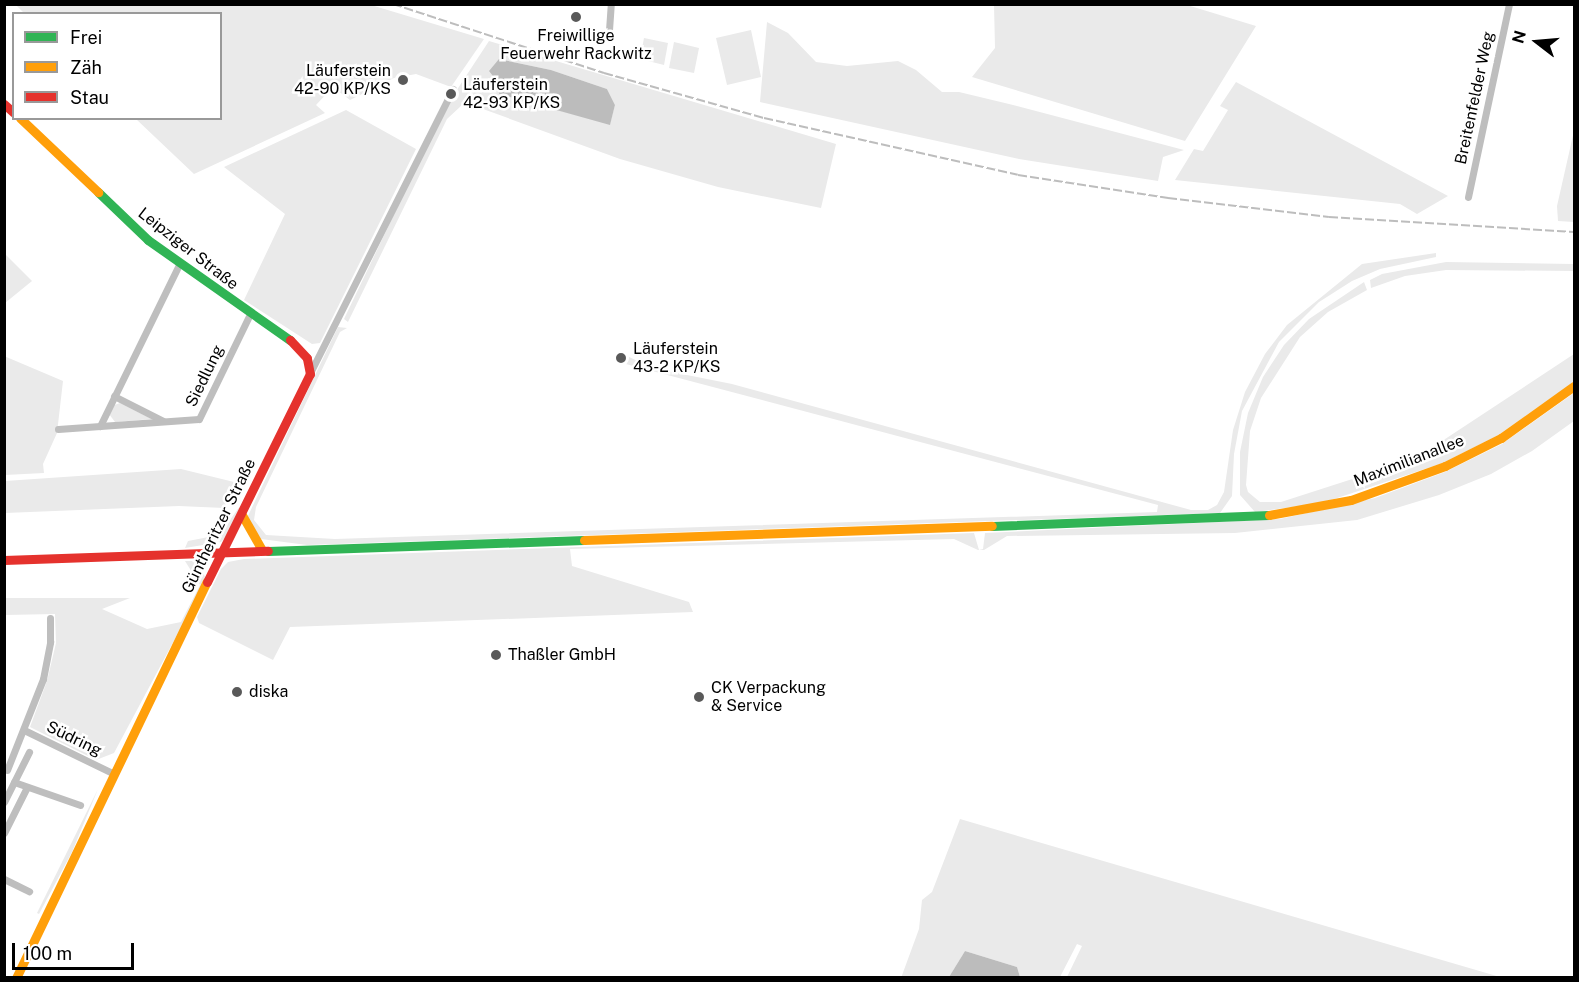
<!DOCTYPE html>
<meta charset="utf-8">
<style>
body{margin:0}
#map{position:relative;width:1579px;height:982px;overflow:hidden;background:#fff;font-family:"Public Sans",sans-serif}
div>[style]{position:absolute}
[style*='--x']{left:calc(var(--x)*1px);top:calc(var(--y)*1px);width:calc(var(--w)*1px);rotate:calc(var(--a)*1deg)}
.green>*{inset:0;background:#eaeaea}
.water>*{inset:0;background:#bcbcbc}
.street>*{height:7px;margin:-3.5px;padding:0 3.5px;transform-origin:3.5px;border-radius:3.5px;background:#bebebe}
.fast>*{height:9px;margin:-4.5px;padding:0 4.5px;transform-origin:4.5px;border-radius:4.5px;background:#30b455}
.slow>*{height:9px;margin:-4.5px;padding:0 4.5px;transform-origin:4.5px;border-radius:4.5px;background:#ff9f0a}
.jam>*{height:9px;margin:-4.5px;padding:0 4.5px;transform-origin:4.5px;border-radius:4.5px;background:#e5322d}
.rail>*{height:2px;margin-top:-1px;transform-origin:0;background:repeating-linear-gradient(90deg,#bdbdbd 0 9px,transparent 0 12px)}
.dots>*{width:16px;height:16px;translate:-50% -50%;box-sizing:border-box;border:3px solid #fff;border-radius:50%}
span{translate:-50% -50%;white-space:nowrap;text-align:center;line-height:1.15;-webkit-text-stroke:5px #fff;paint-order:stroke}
.poi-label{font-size:16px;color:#000}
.right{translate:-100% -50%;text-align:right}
.left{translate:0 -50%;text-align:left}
.street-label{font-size:16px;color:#000}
.frame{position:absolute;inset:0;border:6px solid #000;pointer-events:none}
.legend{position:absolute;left:12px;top:12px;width:210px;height:108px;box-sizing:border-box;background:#fff;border:2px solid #999;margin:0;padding:8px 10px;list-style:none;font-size:18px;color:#000}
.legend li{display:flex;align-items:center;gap:12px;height:30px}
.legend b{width:30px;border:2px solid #999}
.north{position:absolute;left:1507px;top:12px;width:60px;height:60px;-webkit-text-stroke:4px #fff;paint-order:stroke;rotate:286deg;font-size:16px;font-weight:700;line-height:24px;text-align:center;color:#000}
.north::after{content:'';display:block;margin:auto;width:21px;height:27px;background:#000;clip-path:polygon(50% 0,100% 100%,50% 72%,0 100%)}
.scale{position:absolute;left:12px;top:943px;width:122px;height:27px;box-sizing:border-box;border:3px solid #000;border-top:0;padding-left:8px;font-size:18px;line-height:21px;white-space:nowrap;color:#000;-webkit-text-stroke:4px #fff;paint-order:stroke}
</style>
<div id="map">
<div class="green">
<i style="clip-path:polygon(16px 5px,371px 5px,484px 39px,451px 87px,416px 74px,394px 78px,350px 100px,333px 87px,316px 105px,325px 113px,194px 174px,136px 119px,220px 118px,220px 14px,25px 14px)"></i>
<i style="clip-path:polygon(994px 5px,1187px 5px,1256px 26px,1185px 141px,972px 77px,995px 48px)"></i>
<i style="clip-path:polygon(767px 22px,788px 33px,816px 62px,847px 66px,898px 61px,916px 70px,942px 92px,959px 92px,1009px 104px,1184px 150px,1163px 157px,1158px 181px,1019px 159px,760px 102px)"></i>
<i style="clip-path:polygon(751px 30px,761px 77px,727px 85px,716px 38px)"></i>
<i style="clip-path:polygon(644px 38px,668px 43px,664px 65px,640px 59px)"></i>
<i style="clip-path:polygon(evenodd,489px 41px,836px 144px,821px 208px,718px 187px,620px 159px,472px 105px,461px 106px,447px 119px,348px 322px,344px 319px,445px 108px,489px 41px,499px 59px,551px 70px,607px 89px,615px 105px,610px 124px,499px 94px,499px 59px)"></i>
<i style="clip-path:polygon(674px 42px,699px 48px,694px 73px,669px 68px)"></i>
<i style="clip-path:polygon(1236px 82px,1448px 196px,1417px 214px,1400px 204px,1175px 180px,1194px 149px,1203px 151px,1228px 110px,1220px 106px)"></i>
<i style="clip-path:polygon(346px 110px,416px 149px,320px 343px,312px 344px,244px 300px,285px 214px,224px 167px)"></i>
<i style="clip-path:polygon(1574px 131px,1574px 222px,1558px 221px,1557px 206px)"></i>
<i style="clip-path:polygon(1436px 253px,1436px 257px,1380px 269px,1352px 281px,1319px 302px,1279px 342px,1242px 411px,1234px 454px,1232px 496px,1220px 513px,307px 545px,261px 539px,247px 518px,338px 327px,347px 328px,340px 332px,256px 507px,254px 520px,266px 535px,335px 539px,1157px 512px,1158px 505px,622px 363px,625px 355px,652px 368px,732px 384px,1191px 510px,1208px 510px,1217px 505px,1224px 492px,1233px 430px,1245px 392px,1265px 354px,1287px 325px,1362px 264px)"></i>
<i style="clip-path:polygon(5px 254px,32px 281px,5px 303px,4px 303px)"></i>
<i style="clip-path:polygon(1446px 262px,1574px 264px,1574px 271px,1446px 270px,1405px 276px,1371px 288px,1370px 280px,1382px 274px)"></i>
<i style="clip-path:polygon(1364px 282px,1367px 290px,1328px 312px,1300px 337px,1261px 398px,1250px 431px,1246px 485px,1248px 492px,1260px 502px,1281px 502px,1371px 473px,1433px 447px,1574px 354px,1574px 382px,1497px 436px,1443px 463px,1322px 503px,1255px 512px,1240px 495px,1240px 452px,1248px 413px,1263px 377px,1284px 345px,1309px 319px)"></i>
<i style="clip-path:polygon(4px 356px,63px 381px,57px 433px,43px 464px,44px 473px,5px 475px)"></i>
<i style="clip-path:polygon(1574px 393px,1574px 421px,1532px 451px,1491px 474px,1439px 495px,1357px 520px,1235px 533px,1007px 536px,984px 550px,978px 550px,954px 539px,570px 549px,572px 566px,689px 602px,693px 612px,290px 627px,273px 660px,199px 623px,197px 617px,221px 569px,228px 562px,244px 559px,974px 533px,979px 550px,983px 549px,985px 533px,1280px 519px,1375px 498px,1445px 472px,1502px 444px)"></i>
<i style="clip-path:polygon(120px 403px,152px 419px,115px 422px,109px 414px,112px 406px)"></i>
<i style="clip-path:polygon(181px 469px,234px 482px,224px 508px,179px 506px,5px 513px,5px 481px)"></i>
<i style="clip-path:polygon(240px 506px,229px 534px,221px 542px,185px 548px,188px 541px,219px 535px)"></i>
<i style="clip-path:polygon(185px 561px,193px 561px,202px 569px,205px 577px,201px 590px,114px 753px,96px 760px,30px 727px,47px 681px,56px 643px,55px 614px,5px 615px,4px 598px,130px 598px,102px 609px,147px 629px,181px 622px,200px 585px)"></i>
<i style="clip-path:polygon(98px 789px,72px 852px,39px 914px,37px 913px)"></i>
<i style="clip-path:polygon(960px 819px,1500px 977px,1067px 977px,1082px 946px,1077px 944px,1060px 977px,1020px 977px,1017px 967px,965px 951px,949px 977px,901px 978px,919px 929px,922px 900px,932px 892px)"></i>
</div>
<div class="water">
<i style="clip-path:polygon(499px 59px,551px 70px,607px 89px,615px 105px,610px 125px,499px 94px,500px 85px,489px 71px)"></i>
<i style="clip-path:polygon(965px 951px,1017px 967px,1020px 977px,949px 977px)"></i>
</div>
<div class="street">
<i style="--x:609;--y:30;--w:26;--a:-86"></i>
<i style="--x:1468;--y:197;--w:197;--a:-78"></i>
<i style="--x:310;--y:373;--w:318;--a:-63.3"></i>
<i style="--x:114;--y:396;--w:55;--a:27"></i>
<i style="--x:100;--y:426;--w:182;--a:-63.9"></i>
<i style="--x:58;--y:429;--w:141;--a:-4.1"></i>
<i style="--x:199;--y:419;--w:117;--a:-64.1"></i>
<i style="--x:24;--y:730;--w:98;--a:26"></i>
<i style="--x:7;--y:770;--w:98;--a:-68.4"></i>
<i style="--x:43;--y:679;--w:38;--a:-79"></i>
<i style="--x:50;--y:642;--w:24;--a:-90"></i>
<i style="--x:14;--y:782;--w:70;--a:19.2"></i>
<i style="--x:4;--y:802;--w:56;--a:-63.4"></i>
<i style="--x:4;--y:833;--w:51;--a:-63.4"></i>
<i style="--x:4;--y:879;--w:28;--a:26"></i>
</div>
<div class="fast">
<i style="--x:98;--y:192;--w:69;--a:43.8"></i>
<i style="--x:148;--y:240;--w:174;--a:35.2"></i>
<i style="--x:992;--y:526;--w:277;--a:-2.3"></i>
<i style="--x:268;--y:551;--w:316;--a:-2"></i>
</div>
<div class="slow">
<i style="--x:20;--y:118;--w:108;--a:43.5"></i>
<i style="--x:242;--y:515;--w:40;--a:60.3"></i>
<i style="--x:1269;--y:515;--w:83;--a:-10.4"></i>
<i style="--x:1351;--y:500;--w:100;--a:-19.9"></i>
<i style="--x:1445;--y:466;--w:63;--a:-26.6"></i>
<i style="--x:1501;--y:438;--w:90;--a:-35.5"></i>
<i style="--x:584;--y:540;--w:408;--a:-2"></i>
<i style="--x:16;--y:978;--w:440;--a:-64.3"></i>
</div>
<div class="jam">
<i style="--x:4;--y:104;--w:13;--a:42"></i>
<i style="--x:4;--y:560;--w:264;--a:-2"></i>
<i style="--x:207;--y:582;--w:232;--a:-63.7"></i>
<i style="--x:310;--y:374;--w:16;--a:-101"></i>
<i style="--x:307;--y:358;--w:25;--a:-133"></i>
</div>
<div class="rail">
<i style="--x:393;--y:4;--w:222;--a:18.1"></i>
<i style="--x:604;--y:73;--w:166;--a:15.7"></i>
<i style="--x:764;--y:118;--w:260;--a:12.6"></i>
<i style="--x:1018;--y:175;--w:152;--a:8.7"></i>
<i style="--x:1168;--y:198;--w:162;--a:6.7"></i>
<i style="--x:1329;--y:217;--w:245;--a:3.5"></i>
</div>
<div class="dots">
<i style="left:576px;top:17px;background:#595959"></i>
<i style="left:403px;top:80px;background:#595959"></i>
<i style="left:451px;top:94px;background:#595959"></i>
<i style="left:621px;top:358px;background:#595959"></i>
<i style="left:496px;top:655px;background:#595959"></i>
<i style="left:237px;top:692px;background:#595959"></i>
<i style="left:699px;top:697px;background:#595959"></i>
</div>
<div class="poi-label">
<span style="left:576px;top:45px">Freiwillige<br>Feuerwehr Rackwitz</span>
<span class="right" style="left:391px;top:80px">Läuferstein<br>42-90 KP/KS</span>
<span class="left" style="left:463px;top:94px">Läuferstein<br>42-93 KP/KS</span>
<span class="left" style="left:633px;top:358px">Läuferstein<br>43-2 KP/KS</span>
<span class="left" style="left:508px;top:655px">Thaßler GmbH</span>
<span class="left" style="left:711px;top:697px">CK Verpackung<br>&amp; Service</span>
<span class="left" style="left:249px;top:692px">diska</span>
</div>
<div class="street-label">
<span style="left:1475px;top:98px;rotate:-78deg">Breitenfelder Weg</span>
<span style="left:188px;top:249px;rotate:38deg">Leipziger Straße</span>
<span style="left:205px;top:376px;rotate:-64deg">Siedlung</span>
<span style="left:1409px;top:461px;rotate:-21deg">Maximilianallee</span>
<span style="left:219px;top:526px;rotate:-64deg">Güntheritzer Straße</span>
<span style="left:74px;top:739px;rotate:26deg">Südring</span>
</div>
<div class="frame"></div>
<ul class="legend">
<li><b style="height:8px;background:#30b455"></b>Frei</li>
<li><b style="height:8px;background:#ff9f0a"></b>Zäh</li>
<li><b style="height:8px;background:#e5322d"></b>Stau</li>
</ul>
<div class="north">N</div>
<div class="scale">100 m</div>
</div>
